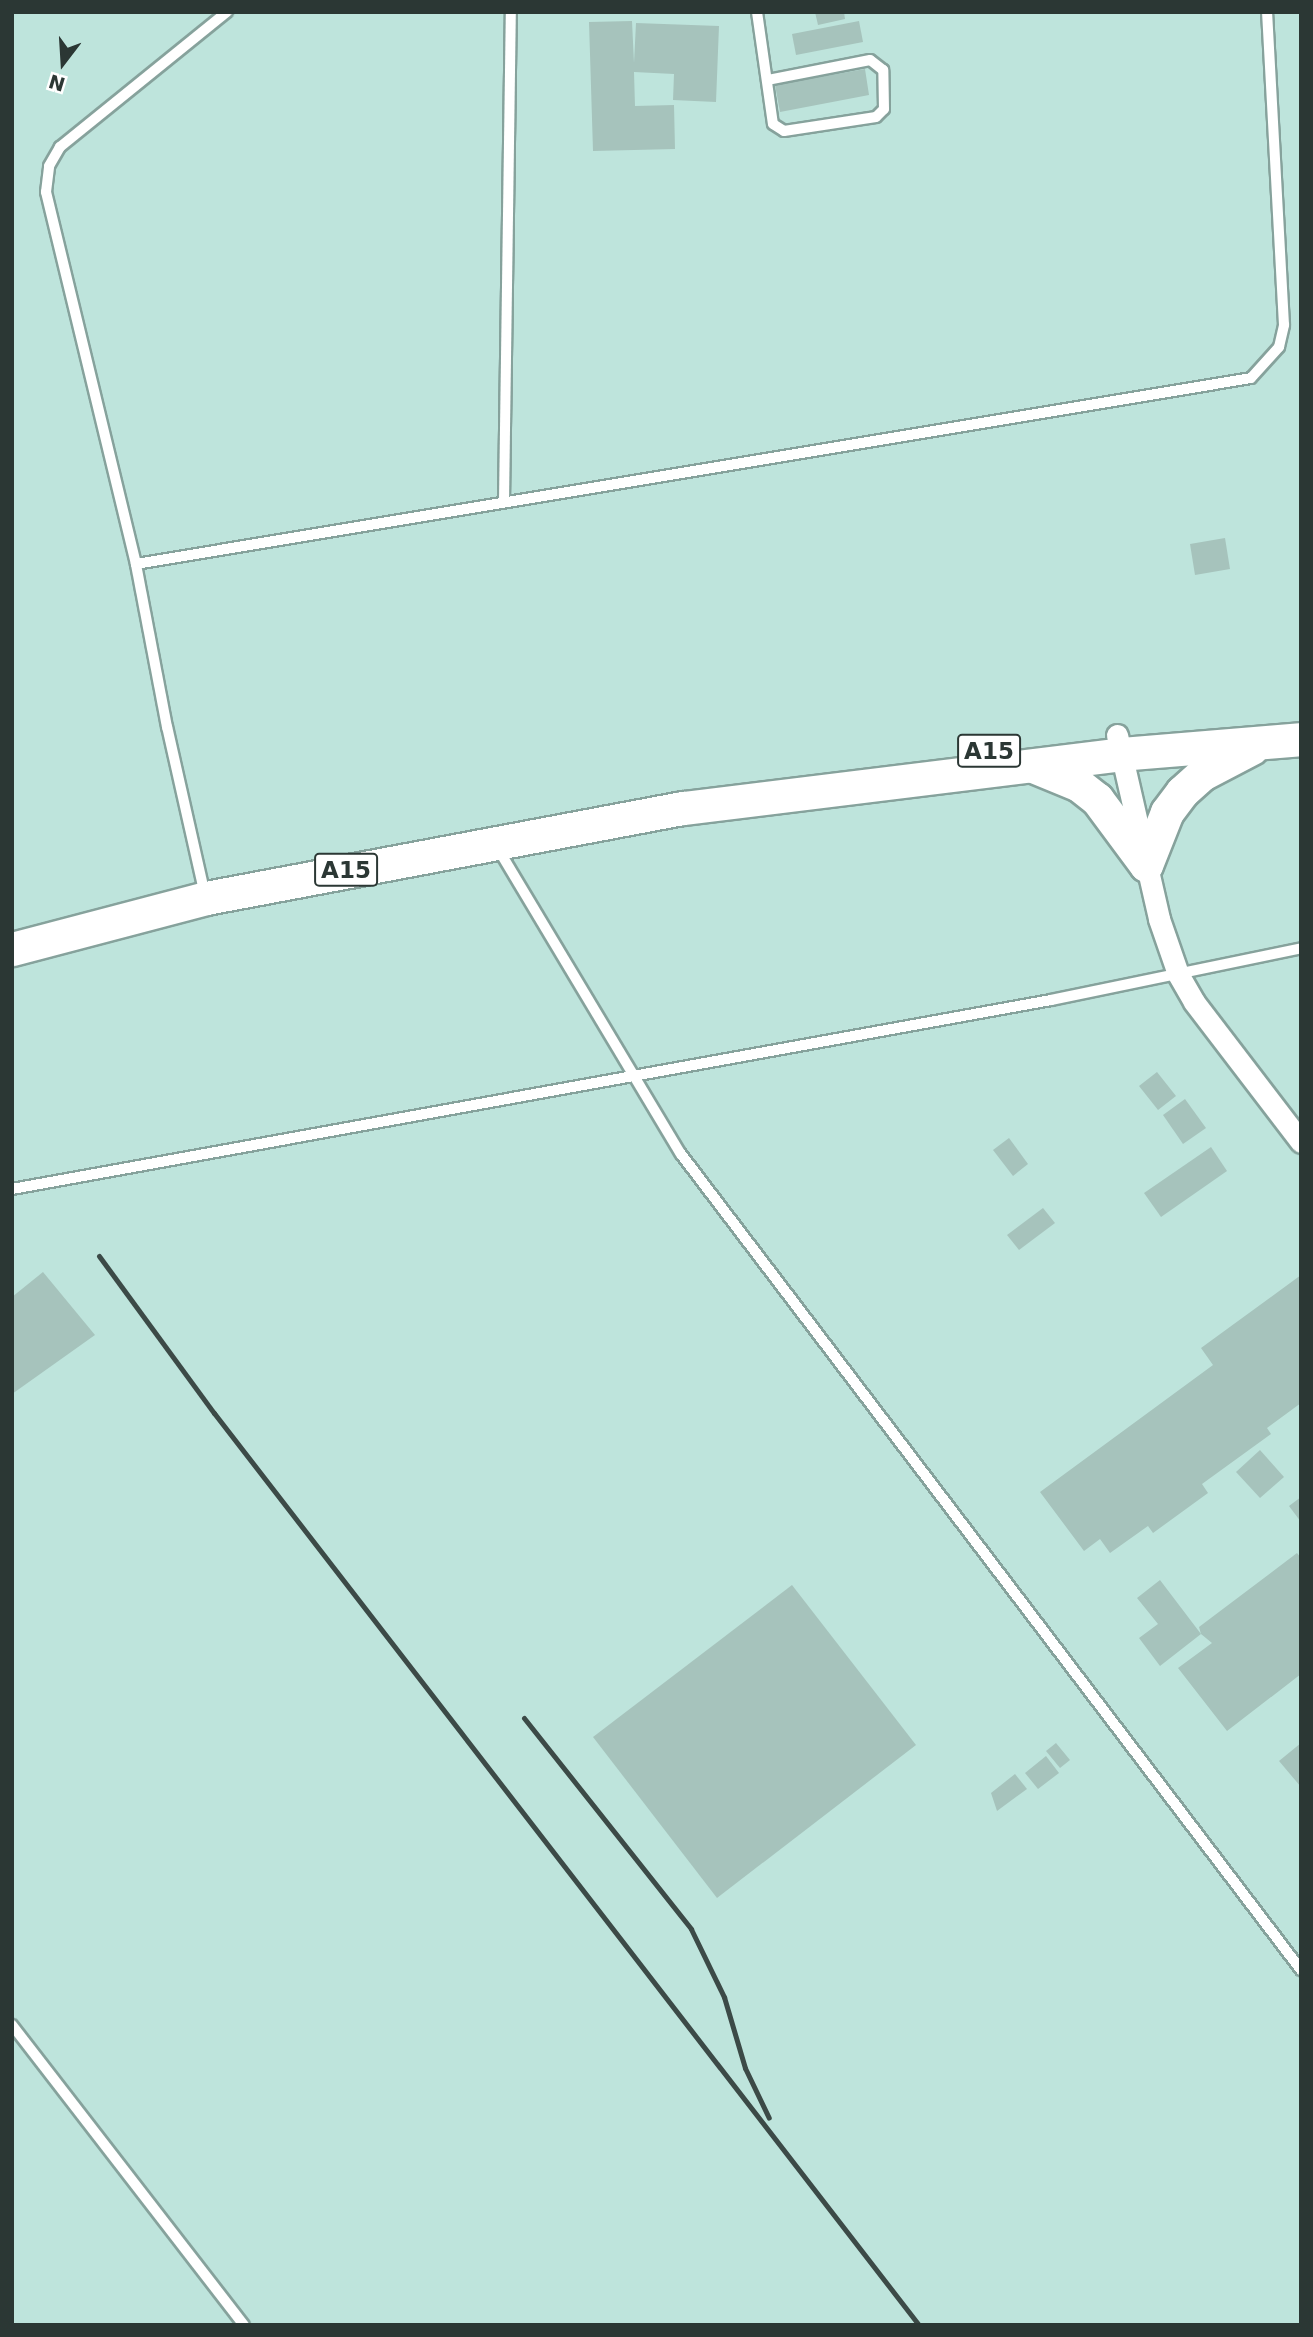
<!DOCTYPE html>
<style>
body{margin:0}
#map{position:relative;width:1313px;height:2337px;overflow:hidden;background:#d2f0e9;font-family:"DejaVu Sans",sans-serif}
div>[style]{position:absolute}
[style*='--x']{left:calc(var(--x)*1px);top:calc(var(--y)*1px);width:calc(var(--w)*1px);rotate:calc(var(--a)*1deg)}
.built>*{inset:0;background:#bee4dc}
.building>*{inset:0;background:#a6c3bc}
.roads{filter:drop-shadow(2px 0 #86a29c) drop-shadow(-2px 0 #86a29c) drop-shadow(0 2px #86a29c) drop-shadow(0 -2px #86a29c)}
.lane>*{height:10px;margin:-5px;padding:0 5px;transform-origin:5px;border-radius:5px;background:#fff}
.street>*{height:21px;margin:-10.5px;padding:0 10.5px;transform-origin:10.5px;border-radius:10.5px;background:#fff}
.primary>*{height:33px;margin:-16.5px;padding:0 16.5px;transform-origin:16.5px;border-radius:16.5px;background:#fff}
.rail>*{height:5px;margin:-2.5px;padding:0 2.5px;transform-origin:2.5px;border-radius:2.5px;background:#3c4a47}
span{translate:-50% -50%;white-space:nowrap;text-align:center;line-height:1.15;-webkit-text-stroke:5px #fff;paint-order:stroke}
.shield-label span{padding:2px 5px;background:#fff;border:2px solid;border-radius:5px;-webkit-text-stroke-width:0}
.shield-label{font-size:23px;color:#2b3734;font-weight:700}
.frame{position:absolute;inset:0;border:14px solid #2b3734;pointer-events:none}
.north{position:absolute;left:28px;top:28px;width:70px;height:70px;-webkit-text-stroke:5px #fff;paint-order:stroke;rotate:197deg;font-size:19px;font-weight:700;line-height:28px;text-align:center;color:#2b3734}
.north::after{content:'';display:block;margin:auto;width:24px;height:32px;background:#2b3734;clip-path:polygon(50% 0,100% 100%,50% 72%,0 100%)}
</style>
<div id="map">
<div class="built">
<i style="clip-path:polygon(12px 12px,1301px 12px,1301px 2325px,12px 2325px)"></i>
</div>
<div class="building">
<i style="clip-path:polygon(815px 12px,844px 12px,845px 19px,818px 25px)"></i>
<i style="clip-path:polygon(632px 21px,634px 63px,636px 23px,719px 26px,716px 102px,673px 100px,674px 74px,634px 72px,635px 106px,674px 105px,675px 149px,593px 151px,589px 22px)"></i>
<i style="clip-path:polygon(859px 21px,863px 42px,796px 55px,792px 34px)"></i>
<i style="clip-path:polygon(865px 69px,869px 95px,780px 112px,775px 85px)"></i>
<i style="clip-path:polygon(1225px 538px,1230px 569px,1195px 575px,1190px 544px)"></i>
<i style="clip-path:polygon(1157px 1072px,1176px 1096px,1158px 1110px,1139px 1086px)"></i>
<i style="clip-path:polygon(1185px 1099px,1206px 1128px,1183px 1144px,1163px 1115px)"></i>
<i style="clip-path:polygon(1009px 1138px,1028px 1164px,1013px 1176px,993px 1150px)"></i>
<i style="clip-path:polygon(1211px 1147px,1227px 1171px,1161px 1217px,1144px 1193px)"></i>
<i style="clip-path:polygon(1043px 1208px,1055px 1223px,1019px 1250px,1007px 1235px)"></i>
<i style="clip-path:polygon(43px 1272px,95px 1335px,12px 1394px,12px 1297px)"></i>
<i style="clip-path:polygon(1301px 1275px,1301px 1403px,1267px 1428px,1271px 1434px,1202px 1484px,1208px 1493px,1153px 1533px,1148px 1526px,1110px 1553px,1100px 1539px,1084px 1551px,1040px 1492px,1213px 1365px,1201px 1348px)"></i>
<i style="clip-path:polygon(1260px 1450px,1284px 1477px,1260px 1498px,1236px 1472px)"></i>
<i style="clip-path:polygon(1301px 1497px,1301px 1522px,1289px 1506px)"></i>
<i style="clip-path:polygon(1297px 1553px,1301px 1558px,1301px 1674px,1227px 1731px,1178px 1668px,1212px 1643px,1201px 1634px,1160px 1666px,1139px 1638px,1158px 1624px,1137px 1598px,1160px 1580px,1201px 1634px,1199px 1627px)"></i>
<i style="clip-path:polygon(792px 1585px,916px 1745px,717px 1898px,593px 1737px)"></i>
<i style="clip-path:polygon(1056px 1743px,1070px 1760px,1060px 1768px,1046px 1751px)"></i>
<i style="clip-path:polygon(1301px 1743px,1301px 1787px,1279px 1761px)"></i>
<i style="clip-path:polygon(1046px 1756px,1059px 1773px,1038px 1789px,1025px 1773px)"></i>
<i style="clip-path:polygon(1015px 1774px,1027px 1789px,997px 1811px,991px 1793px)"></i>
</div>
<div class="roads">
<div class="lane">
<i style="--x:757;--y:12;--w:113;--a:81.9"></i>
<i style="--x:773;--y:124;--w:13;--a:32"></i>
<i style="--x:784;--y:131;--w:93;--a:-8.7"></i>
<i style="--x:876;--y:117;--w:11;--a:-45"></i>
<i style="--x:884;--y:109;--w:39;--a:-91"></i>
<i style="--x:883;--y:70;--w:16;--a:-142"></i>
<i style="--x:870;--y:60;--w:105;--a:169"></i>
<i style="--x:504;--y:501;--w:489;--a:-89.2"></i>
<i style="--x:136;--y:564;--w:1130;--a:-9.47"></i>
<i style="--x:1251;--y:378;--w:42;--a:-47.9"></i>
<i style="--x:1279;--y:347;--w:23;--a:-77"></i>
<i style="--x:1284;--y:325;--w:313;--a:-93.1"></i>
<i style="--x:497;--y:847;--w:358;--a:59.1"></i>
<i style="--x:681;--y:1154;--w:1025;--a:52.77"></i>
<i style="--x:205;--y:895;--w:172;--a:-102.7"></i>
<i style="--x:167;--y:727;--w:166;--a:-100.8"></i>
<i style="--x:136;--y:564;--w:383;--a:-103.6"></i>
<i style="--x:46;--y:192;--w:26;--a:-83"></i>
<i style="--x:49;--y:166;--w:22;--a:-60"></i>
<i style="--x:60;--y:147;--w:215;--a:-39"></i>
<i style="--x:12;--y:1189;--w:1056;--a:-10.31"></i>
<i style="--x:1051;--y:1000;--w:255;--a:-11.7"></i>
<i style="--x:12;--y:2025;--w:379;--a:52.3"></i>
</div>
<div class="street">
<i style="--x:1117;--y:735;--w:189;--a:77.1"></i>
<i style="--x:1159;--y:919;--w:58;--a:70.9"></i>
<i style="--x:1178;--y:974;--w:32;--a:60"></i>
<i style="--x:1194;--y:1002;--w:176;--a:52.6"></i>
</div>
<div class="primary">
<i style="--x:1033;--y:766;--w:50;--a:22.4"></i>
<i style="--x:1079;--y:785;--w:23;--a:38"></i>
<i style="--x:1097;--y:799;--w:82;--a:53.4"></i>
<i style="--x:1146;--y:865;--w:57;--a:-68.4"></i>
<i style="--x:1167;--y:812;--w:25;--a:-53"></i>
<i style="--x:1182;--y:792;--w:27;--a:-42"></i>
<i style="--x:1202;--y:774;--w:56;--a:-27.5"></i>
<i style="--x:12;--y:949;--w:201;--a:-14.7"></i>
<i style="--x:206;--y:898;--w:485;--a:-10.7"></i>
<i style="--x:683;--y:808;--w:440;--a:-7"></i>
<i style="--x:1120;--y:754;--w:182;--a:-4.7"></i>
</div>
</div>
<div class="rail">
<i style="--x:99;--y:1256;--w:195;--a:53.8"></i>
<i style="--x:214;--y:1413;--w:1153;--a:52.3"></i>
<i style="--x:524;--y:1718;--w:269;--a:51.6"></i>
<i style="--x:691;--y:1929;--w:76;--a:64.1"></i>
<i style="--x:724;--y:1997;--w:74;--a:73.5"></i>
<i style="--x:745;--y:2068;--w:55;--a:64.4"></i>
</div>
<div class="shield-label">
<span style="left:989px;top:751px">A15</span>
<span style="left:346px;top:870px">A15</span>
</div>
<div class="frame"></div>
<div class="north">N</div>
</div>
